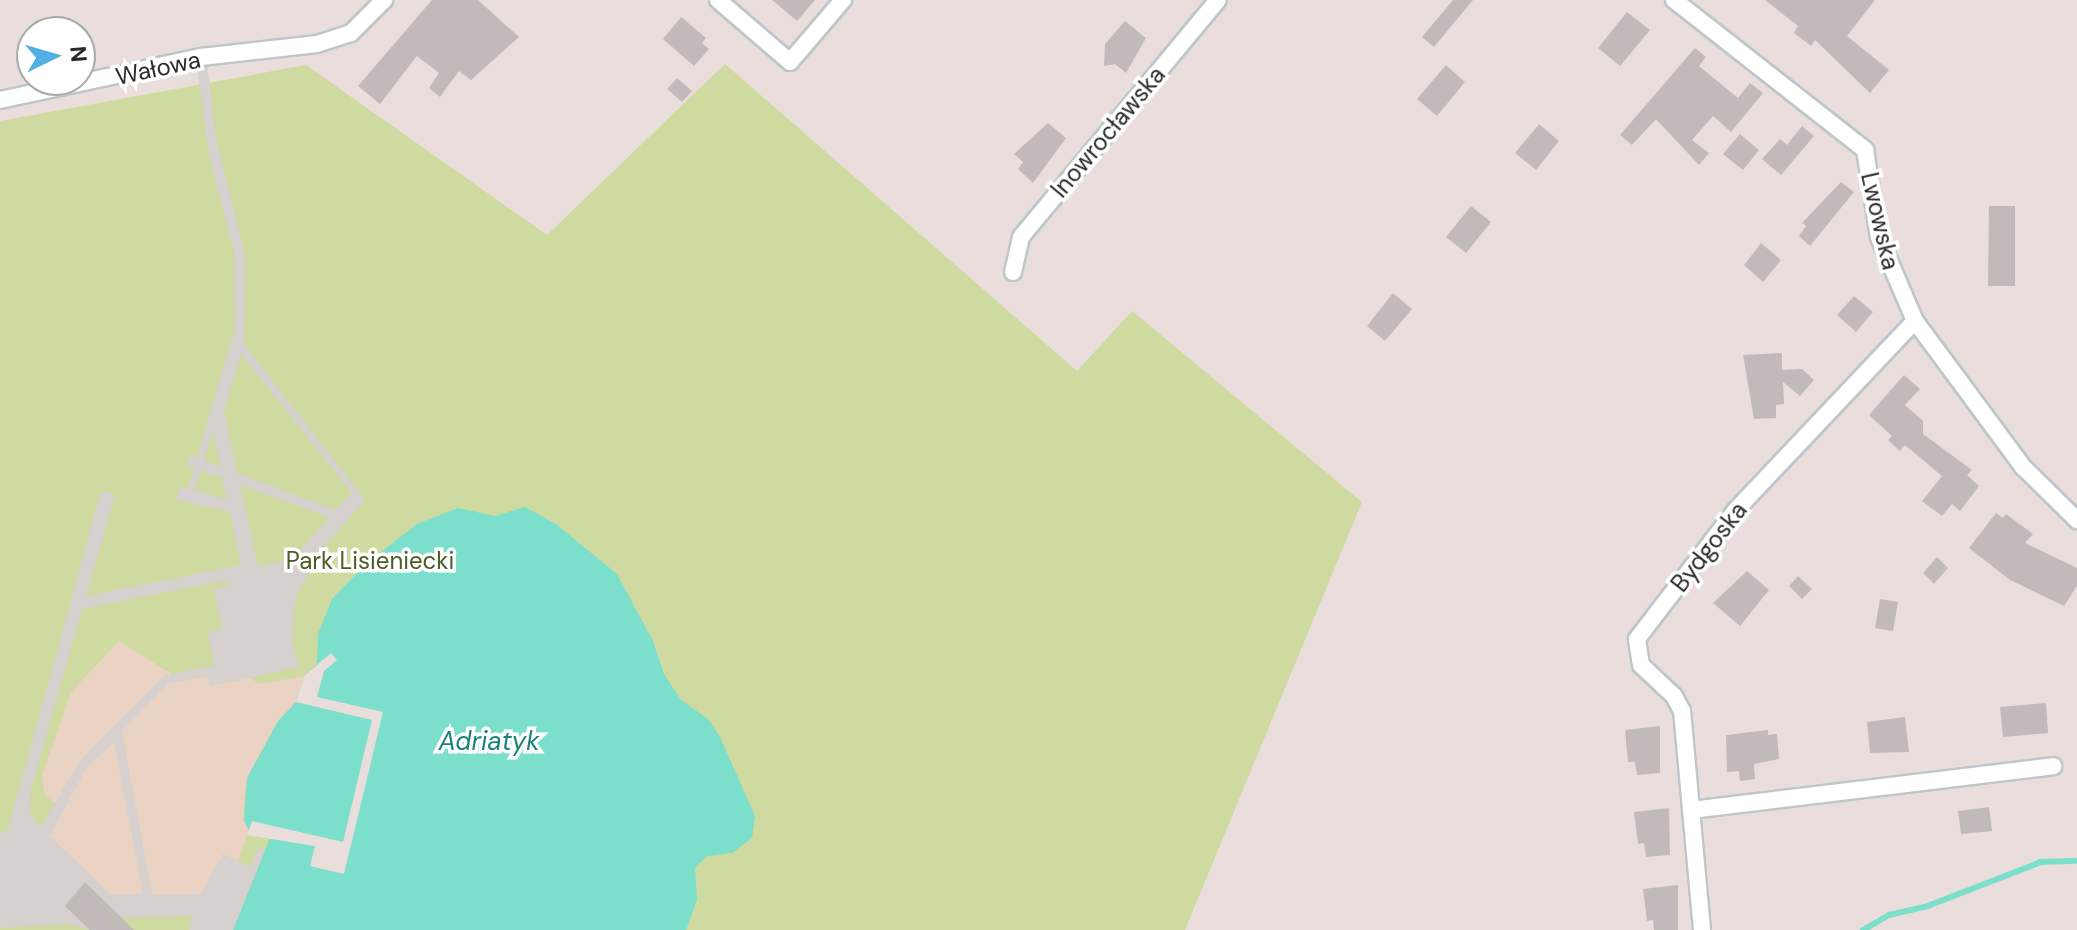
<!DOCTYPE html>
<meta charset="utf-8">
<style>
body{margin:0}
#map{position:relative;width:2077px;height:930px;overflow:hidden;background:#eadedd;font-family:"DM Sans",sans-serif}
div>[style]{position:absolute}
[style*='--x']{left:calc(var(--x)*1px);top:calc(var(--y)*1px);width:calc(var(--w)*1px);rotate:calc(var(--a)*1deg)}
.green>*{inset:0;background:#ceda9f}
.sand>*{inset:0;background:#ebd3c3}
.plaza>*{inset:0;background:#d6d0cf}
.water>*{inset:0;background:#7cdfcc}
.pier>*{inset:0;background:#eadedd}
.stream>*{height:6px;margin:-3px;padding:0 3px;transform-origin:3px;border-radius:3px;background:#7cdfcc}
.building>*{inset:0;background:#c2bab8}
.roads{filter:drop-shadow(2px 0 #bec6ca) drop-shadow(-2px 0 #bec6ca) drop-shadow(0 2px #bec6ca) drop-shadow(0 -2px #bec6ca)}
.street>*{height:16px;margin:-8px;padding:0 8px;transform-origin:8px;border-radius:8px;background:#fff}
span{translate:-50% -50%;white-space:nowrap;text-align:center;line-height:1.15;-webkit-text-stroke:7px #fff;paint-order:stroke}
.street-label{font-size:24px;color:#292929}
.park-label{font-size:24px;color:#495d22}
.water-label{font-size:26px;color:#1c8378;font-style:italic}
.north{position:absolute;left:16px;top:16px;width:80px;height:80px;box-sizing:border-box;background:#fff;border:2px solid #a9a9a9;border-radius:50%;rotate:85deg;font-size:22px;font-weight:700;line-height:32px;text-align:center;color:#292929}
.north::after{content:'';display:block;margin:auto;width:28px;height:36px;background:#50afe3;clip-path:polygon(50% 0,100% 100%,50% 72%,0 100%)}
</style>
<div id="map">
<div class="green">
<i style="clip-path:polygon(725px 64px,1077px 371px,1132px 311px,1362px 502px,1185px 930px,0 930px,0 121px,306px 65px,547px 235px)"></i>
</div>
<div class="sand">
<i style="clip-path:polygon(119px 641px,183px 681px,208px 676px,210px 686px,249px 678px,260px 684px,304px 676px,296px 702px,278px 721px,247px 778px,243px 812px,249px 831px,238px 861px,223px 854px,201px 894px,110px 895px,49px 835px,62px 810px,44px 794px,42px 776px,71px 692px)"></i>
</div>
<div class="plaza">
<i style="clip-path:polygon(evenodd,207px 64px,216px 138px,245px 256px,244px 344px,365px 500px,322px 549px,296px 596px,292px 641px,299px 667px,210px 686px,207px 676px,168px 684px,122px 731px,152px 894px,201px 894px,223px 854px,251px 867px,259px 847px,265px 850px,233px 930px,189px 930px,193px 916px,122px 918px,85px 882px,65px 906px,90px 930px,69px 924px,0 928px,0 832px,7px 833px,101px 491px,115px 495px,86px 596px,241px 565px,230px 512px,176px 500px,181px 486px,188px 488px,194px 469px,187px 465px,190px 455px,197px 458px,235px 329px,234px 252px,209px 156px,197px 65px,207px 64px,241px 354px,352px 493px,335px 510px,237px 473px,224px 410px,241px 354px,207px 64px,212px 432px,221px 466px,220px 467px,204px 460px,212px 432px,207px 64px,201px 470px,222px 478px,227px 500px,194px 490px,201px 470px,207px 64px,240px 485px,329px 517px,329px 518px,293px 558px,258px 567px,240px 485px,207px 64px,227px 580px,228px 586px,214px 588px,222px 629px,208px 632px,214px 666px,165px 675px,79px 762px,41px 827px,31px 814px,30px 793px,82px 609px,227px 580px,207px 64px,114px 742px,143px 894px,110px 894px,50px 836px,87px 767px,114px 742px)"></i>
</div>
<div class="water">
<i style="clip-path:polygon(525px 507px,556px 524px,617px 574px,653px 641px,664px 674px,681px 700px,708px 719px,720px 737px,755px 816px,752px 838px,732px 853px,707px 856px,695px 868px,697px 900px,686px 930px,233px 930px,270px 838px,249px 831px,244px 821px,247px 778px,278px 721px,296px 702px,304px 676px,317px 664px,318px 634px,332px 599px,367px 563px,417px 524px,458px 508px,495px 516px)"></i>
</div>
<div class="pier">
<i style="clip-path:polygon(331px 653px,337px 660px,324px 671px,317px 697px,383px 712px,344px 874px,310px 866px,315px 846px,247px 835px,252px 821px,343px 842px,372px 720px,296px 702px,304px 676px)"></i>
</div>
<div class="stream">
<i style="--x:1863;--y:930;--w:30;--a:-30"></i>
<i style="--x:1889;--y:915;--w:37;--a:-13"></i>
<i style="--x:1925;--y:907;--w:124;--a:-21.2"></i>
<i style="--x:2041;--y:862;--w:36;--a:-2"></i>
</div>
<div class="building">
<i style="clip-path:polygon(432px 0,478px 0,519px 37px,471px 80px,459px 71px,440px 97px,429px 88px,439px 73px,417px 56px,380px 104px,358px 86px)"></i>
<i style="clip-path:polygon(772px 0,815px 0,797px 21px)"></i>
<i style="clip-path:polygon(1453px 0,1473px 0,1434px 47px,1422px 37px)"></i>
<i style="clip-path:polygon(1765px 0,1875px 0,1847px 36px,1889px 70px,1870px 93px,1815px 40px,1811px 46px,1794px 33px,1798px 26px)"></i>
<i style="clip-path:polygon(1627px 12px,1650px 30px,1620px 66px,1598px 48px)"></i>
<i style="clip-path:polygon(681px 17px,706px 38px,702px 43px,709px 49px,694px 66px,663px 39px)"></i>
<i style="clip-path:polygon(1125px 21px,1146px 38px,1126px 73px,1115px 64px,1104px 66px,1105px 44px)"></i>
<i style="clip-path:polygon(1695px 48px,1706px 57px,1699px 66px,1738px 98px,1750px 83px,1763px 93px,1731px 132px,1713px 116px,1692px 140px,1709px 153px,1699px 165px,1656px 119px,1632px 145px,1620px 135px)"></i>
<i style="clip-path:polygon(1446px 65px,1465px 82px,1437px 116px,1417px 99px)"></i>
<i style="clip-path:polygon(677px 78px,692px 91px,682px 102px,667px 89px)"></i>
<i style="clip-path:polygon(1048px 123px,1066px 138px,1033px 183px,1018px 169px,1023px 162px,1014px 154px)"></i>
<i style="clip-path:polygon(1539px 124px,1559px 141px,1536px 170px,1515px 153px)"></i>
<i style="clip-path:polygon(1802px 126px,1814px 136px,1781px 175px,1762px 159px,1780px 139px,1787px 145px)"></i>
<i style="clip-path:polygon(1740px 134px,1759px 150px,1743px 170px,1723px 154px)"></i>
<i style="clip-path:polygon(1841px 182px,1854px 192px,1810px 246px,1799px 236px,1806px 226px,1802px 223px)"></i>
<i style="clip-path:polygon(1471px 206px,1491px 222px,1466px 253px,1446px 237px)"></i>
<i style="clip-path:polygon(1989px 206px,2015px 206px,2015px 286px,1988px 286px)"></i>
<i style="clip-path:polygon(1761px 243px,1781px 260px,1763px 282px,1744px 265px)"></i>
<i style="clip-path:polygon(1393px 293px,1412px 309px,1385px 341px,1367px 326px)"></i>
<i style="clip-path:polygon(1854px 296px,1873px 312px,1856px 332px,1837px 315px)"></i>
<i style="clip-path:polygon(1782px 353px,1782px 370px,1802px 369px,1814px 380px,1800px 396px,1783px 382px,1784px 404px,1776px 405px,1776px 418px,1754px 419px,1743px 355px)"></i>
<i style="clip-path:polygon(1904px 375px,1920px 389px,1905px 405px,1923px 421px,1923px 434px,1972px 470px,1967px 475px,1979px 486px,1960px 511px,1952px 504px,1942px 516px,1922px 501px,1942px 476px,1905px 445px,1900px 451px,1888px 440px,1892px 436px,1869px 415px)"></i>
<i style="clip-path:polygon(1996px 513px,2003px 518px,2006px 514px,2033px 534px,2025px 543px,2077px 568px,2077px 586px,2064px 606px,2010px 580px,1969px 548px)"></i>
<i style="clip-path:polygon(1937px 557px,1948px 568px,1934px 584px,1923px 573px)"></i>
<i style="clip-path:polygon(1747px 571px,1769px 590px,1740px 626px,1713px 603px)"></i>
<i style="clip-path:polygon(1798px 576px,1812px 589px,1802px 599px,1789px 586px)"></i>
<i style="clip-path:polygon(1880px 599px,1898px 602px,1893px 631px,1875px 628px)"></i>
<i style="clip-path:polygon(2046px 703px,2048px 733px,2003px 737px,2000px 707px)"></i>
<i style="clip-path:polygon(1905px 717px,1909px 752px,1870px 753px,1867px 722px)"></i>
<i style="clip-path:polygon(1660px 726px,1660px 773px,1637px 775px,1635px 762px,1628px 762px,1625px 730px)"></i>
<i style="clip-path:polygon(1768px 730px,1768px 735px,1777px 734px,1779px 759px,1754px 764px,1755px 779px,1740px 781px,1739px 771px,1727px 772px,1726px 735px)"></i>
<i style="clip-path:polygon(1989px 807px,1992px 831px,1961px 834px,1958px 811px)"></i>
<i style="clip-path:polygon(1669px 808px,1670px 855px,1646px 857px,1644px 843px,1638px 844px,1634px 812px)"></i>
<i style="clip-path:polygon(85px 882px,134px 930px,90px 930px,65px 906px)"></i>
<i style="clip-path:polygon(1678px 885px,1678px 930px,1654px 930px,1653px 920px,1647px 921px,1643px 889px)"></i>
</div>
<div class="roads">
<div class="street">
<i style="--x:718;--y:0;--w:95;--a:40.7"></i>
<i style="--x:790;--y:62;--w:82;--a:-49.5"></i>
<i style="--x:1674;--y:0;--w:243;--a:38.1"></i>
<i style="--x:1865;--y:150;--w:88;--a:80.9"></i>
<i style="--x:1879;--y:237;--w:91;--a:66.8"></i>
<i style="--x:1915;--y:321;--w:182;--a:53.5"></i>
<i style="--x:2023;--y:467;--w:76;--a:44.5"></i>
<i style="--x:0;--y:100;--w:206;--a:-12.1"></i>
<i style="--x:201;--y:57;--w:117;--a:-6.4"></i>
<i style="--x:317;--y:44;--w:36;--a:-18"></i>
<i style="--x:351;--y:33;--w:47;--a:-45"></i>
<i style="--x:1013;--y:272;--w:36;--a:-77"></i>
<i style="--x:1021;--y:237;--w:308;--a:-50.3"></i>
<i style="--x:1691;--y:810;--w:365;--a:-6.9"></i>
<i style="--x:1702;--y:930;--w:220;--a:-95.2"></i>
<i style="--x:1682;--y:711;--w:17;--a:-118"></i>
<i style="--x:1674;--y:696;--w:45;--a:-136.8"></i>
<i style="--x:1641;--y:665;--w:26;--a:-99"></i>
<i style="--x:1637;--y:639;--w:163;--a:-52.5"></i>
<i style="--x:1736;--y:510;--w:260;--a:-46.6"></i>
</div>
</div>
<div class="street-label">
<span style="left:158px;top:68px;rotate:-12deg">Wałowa</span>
<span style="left:1108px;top:132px;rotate:-50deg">Inowrocławska</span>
<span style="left:1880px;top:221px;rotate:77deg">Lwowska</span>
<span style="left:1709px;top:547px;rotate:-52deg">Bydgoska</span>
</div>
<div class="park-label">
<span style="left:370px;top:561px">Park Lisieniecki</span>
</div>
<div class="water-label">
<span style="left:489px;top:742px">Adriatyk</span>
</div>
<div class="north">N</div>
</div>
